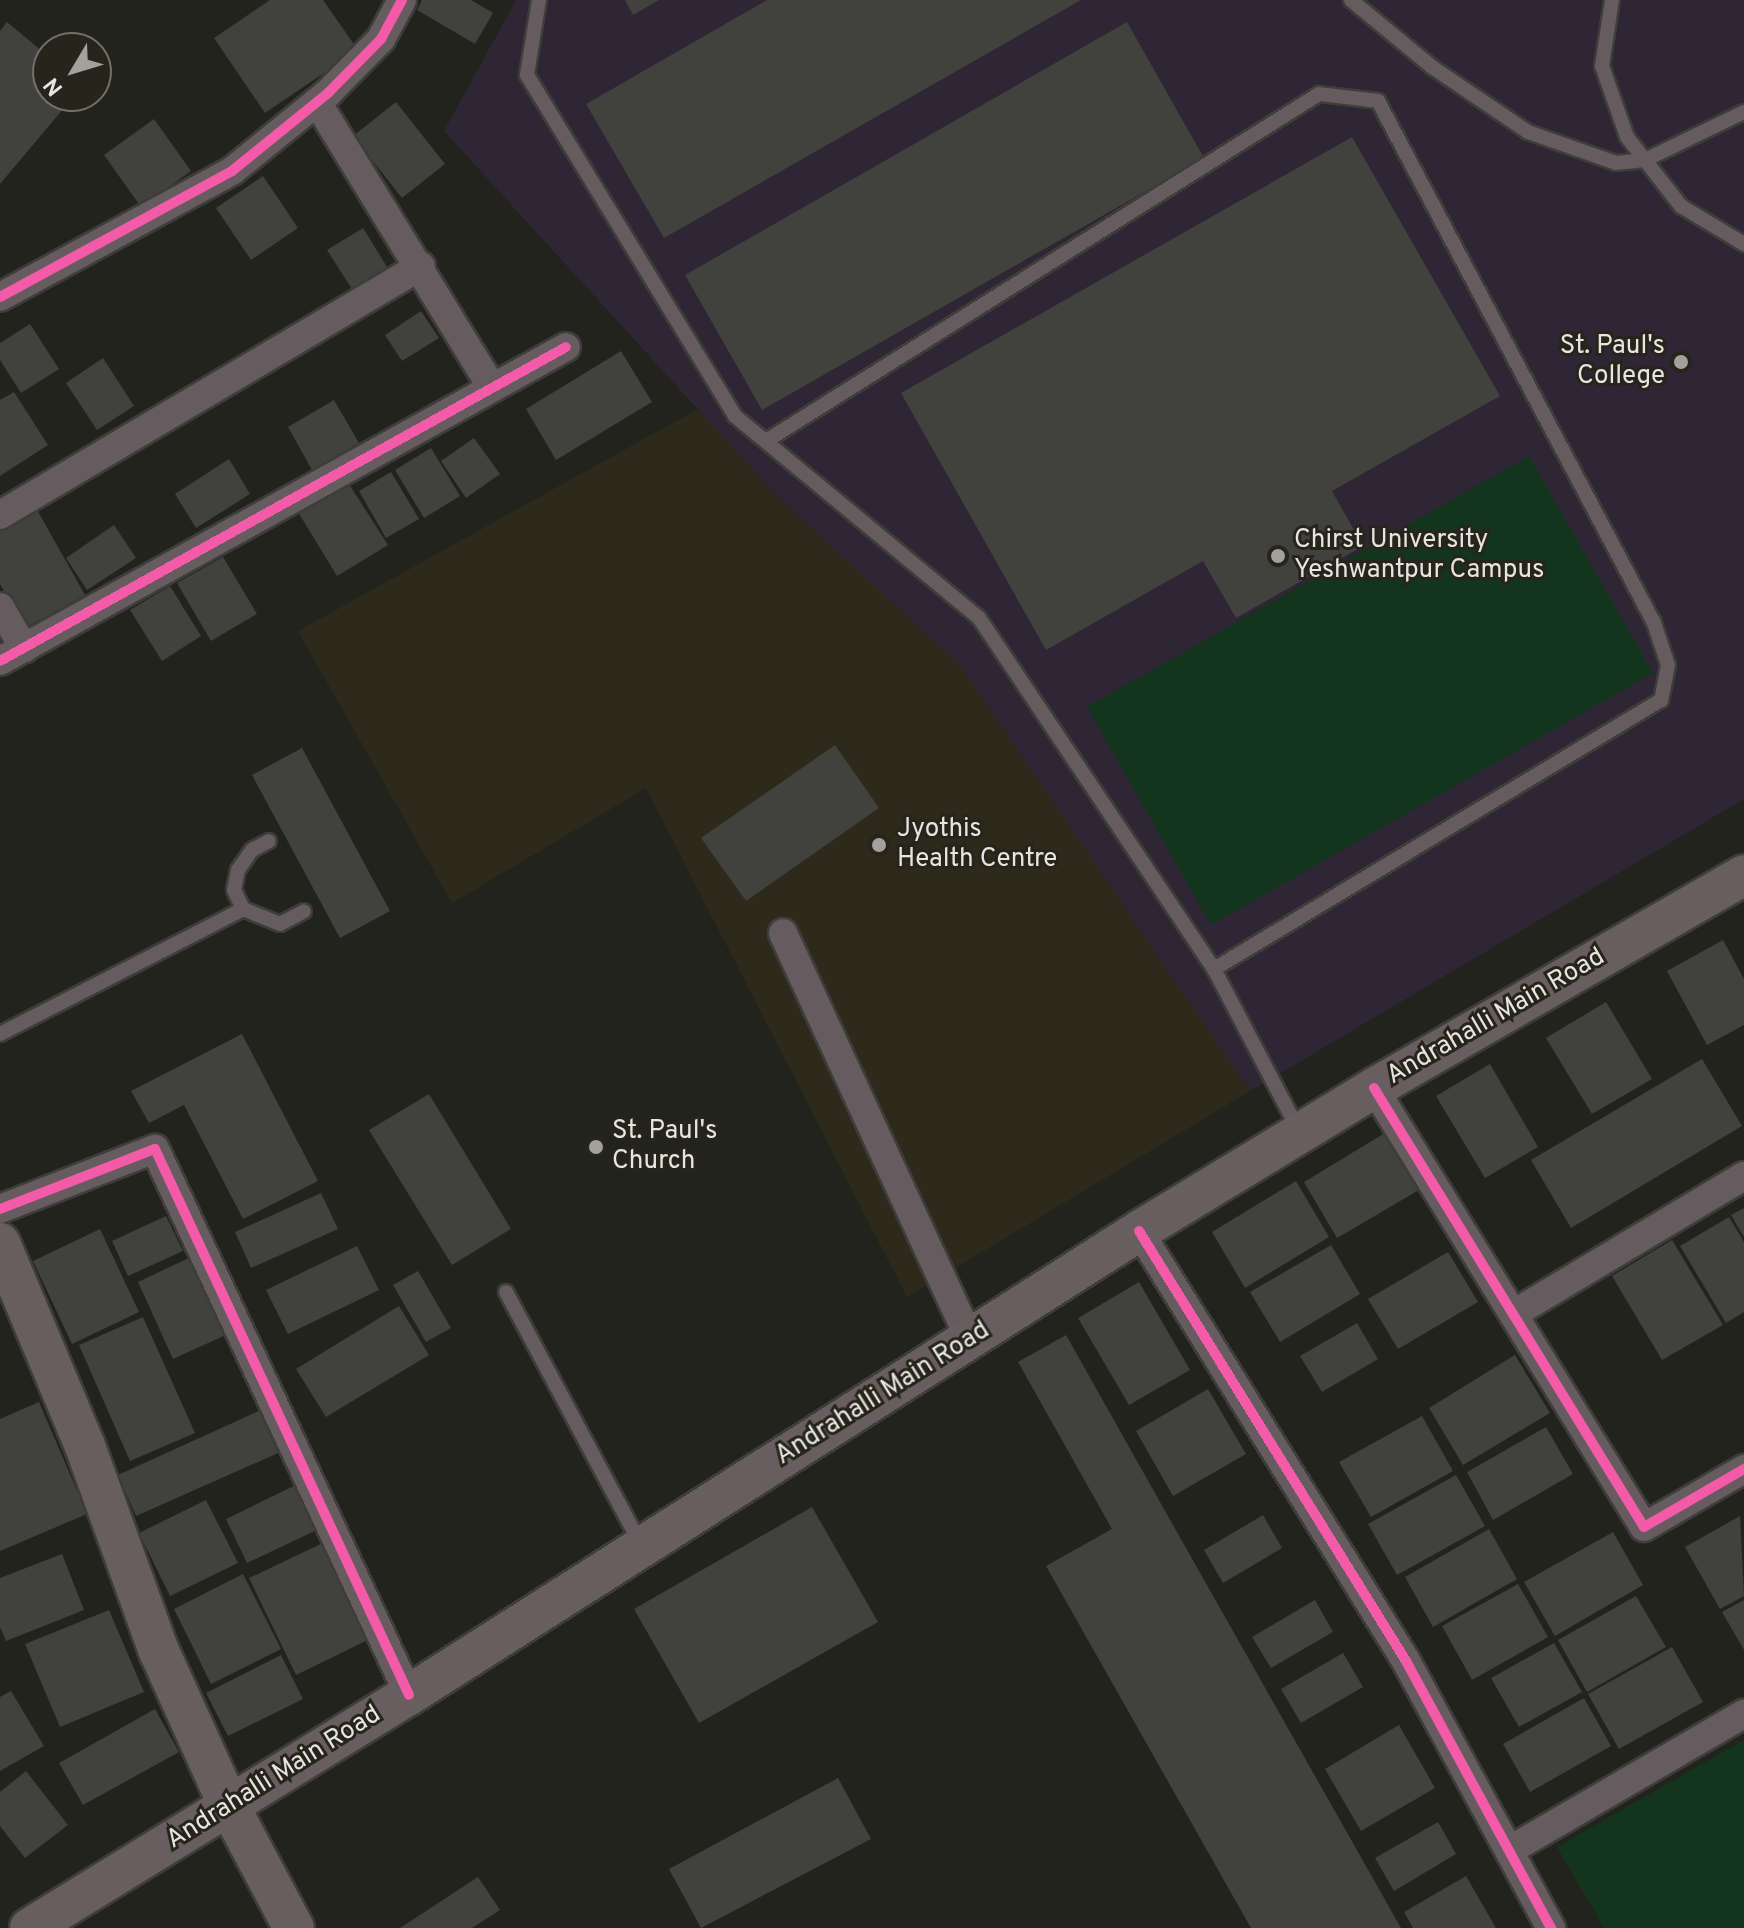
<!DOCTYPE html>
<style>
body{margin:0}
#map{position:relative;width:1744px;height:1928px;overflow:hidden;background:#23231e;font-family:Overpass,sans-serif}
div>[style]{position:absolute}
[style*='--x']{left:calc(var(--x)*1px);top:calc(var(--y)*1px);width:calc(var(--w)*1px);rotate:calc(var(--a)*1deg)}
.built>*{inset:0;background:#2d2a1c}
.education>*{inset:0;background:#2e2634}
.green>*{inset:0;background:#14351d}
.building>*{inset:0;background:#41413d}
.roads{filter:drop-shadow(2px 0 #3d3d3a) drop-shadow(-2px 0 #3d3d3a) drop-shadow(0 2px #3d3d3a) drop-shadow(0 -2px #3d3d3a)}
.lane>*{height:14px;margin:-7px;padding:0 7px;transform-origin:7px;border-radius:7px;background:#665b5f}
.street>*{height:28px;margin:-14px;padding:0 14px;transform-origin:14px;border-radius:14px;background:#665b5f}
.secondary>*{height:40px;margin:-20px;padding:0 20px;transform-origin:20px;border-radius:20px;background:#695e5f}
.cycleway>*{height:10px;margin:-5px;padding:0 5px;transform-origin:5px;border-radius:5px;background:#f35aa7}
.dots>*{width:22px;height:22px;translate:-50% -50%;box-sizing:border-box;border:4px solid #26241b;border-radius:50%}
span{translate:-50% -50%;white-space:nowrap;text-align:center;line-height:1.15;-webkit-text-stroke:6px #26241b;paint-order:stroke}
.poi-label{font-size:26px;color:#e6e5df}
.right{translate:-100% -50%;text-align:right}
.left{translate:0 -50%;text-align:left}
.street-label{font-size:26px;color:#e6e5df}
.north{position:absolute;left:32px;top:32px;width:80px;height:80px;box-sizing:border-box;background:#26241b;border:2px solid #737169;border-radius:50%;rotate:232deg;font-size:22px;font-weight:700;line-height:32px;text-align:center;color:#e6e5df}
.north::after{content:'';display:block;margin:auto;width:28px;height:36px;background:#a2a19b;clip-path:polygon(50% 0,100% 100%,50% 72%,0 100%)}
</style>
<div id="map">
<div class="built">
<i style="clip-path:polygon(698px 409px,777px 496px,960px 665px,1250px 1091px,907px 1297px,646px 788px,452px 903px,298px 631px)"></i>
</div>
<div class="education">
<i style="clip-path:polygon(516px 0,1744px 0,1744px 799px,1250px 1091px,960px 665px,777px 496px,444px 131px)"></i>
</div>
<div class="green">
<i style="clip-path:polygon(1529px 456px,1653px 673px,1211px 925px,1087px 707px)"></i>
<i style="clip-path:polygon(1744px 1740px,1744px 1928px,1604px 1928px,1557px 1847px)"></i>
</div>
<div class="building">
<i style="clip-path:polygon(270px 0,323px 0,358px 50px,265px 113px,214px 38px)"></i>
<i style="clip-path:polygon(422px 0,471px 0,493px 13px,475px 44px,417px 10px)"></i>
<i style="clip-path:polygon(625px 0,659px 0,633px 15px)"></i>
<i style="clip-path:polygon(767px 0,1081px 0,664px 238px,586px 104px)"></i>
<i style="clip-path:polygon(7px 22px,48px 56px,48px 96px,74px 96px,0 184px,0 31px)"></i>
<i style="clip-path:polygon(1127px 22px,1204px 158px,762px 410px,685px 275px)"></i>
<i style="clip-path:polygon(396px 102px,445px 164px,402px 198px,353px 136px)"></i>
<i style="clip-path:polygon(154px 119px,191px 171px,141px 207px,104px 155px)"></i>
<i style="clip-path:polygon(1352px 137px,1500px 396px,1332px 491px,1363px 546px,1236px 618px,1203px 561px,1046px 650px,901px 393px)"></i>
<i style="clip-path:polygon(263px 176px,298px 228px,251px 260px,216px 208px)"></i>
<i style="clip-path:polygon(363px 228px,392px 275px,357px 297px,327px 250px)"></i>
<i style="clip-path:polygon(421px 311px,439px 338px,402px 361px,385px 335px)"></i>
<i style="clip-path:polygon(30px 324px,59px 369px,21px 393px,0 360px,0 343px)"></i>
<i style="clip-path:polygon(621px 351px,652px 402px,556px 460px,526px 409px)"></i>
<i style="clip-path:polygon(103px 358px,134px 406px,97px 430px,66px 383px)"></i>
<i style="clip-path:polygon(14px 392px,48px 445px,0 476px,0 400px)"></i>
<i style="clip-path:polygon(334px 400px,359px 443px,312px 470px,288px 427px)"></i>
<i style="clip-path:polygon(474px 438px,500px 474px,466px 498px,441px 461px)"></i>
<i style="clip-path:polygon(431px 448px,460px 496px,424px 518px,395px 470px)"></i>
<i style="clip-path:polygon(229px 459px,250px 494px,196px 528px,175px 494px)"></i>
<i style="clip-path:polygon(391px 472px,419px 519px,386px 538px,359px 491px)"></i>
<i style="clip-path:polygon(347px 481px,388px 545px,337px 576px,298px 512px)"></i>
<i style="clip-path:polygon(36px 508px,85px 595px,25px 628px,0 584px,0 529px)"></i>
<i style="clip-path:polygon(114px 525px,136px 558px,87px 590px,66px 558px)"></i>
<i style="clip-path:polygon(223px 557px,257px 614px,211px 641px,177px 583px)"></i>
<i style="clip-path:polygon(170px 586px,201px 636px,162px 661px,130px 610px)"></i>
<i style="clip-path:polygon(835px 745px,879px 808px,746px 901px,701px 838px)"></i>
<i style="clip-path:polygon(302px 748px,390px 911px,340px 938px,252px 775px)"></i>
<i style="clip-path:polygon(1723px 940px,1744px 979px,1744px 1025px,1707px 1045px,1667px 971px)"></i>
<i style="clip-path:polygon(1606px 1002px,1652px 1079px,1592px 1114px,1546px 1038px)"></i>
<i style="clip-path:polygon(242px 1034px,318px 1181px,243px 1219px,184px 1105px,149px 1123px,131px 1091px)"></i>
<i style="clip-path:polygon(1702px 1059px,1742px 1126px,1571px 1228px,1531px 1160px)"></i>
<i style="clip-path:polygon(1490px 1064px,1538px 1147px,1485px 1178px,1436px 1096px)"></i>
<i style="clip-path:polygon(429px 1094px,511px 1229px,452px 1265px,369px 1130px)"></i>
<i style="clip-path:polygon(1385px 1133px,1419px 1190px,1337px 1238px,1304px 1182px)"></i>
<i style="clip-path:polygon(1296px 1181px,1329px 1237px,1245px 1288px,1212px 1232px)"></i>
<i style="clip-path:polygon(321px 1193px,338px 1229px,251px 1268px,235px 1232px)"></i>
<i style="clip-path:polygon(1744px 1208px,1744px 1237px,1731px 1215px)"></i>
<i style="clip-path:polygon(166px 1216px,183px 1251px,128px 1276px,112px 1241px)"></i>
<i style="clip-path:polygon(1729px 1217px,1744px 1242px,1744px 1312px,1726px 1323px,1680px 1246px)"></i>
<i style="clip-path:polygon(100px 1229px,139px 1312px,72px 1344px,33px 1261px)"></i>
<i style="clip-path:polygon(1672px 1240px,1723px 1325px,1662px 1360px,1612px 1276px)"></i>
<i style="clip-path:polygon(1331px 1245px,1360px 1294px,1280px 1342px,1250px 1292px)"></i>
<i style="clip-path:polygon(357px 1246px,379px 1290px,288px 1334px,266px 1290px)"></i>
<i style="clip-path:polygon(1448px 1252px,1478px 1302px,1398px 1349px,1368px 1299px)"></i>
<i style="clip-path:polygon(193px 1256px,228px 1334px,173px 1359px,138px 1282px)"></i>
<i style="clip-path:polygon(418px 1271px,451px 1328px,426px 1342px,393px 1285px)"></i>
<i style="clip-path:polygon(1139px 1282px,1190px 1370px,1129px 1405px,1078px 1318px)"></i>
<i style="clip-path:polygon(399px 1306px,429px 1355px,326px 1417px,296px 1369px)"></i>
<i style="clip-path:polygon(143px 1317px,195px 1433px,130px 1461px,79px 1345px)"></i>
<i style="clip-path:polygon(1357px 1323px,1378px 1359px,1322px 1392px,1300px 1356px)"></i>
<i style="clip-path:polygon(1066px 1335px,1160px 1502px,1401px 1928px,1251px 1928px,1046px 1566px,1112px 1529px,1018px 1362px)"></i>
<i style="clip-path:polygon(1515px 1355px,1550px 1413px,1463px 1465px,1429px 1408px)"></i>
<i style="clip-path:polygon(1208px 1389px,1246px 1454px,1173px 1496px,1136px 1431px)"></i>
<i style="clip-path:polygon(39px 1402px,87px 1514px,0 1551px,0 1419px)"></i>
<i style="clip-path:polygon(259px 1411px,278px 1453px,136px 1516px,118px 1475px)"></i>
<i style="clip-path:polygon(1422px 1416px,1453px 1471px,1371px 1517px,1339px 1462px)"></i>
<i style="clip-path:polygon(1546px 1427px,1573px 1474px,1493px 1520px,1467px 1472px)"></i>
<i style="clip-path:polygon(1456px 1475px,1485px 1526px,1397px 1575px,1368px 1524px)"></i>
<i style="clip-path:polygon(302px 1482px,323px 1527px,247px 1563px,226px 1519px)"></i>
<i style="clip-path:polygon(206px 1500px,238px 1563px,170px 1596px,139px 1533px)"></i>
<i style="clip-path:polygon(812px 1507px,878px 1622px,699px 1723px,634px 1609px)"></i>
<i style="clip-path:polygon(1263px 1515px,1282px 1548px,1223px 1583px,1204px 1550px)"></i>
<i style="clip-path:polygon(1740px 1516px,1744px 1596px,1720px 1609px,1685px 1547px)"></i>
<i style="clip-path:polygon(1489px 1529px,1517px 1579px,1433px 1627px,1405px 1577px)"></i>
<i style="clip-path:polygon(1613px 1532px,1643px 1585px,1555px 1636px,1524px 1582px)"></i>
<i style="clip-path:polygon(325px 1542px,372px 1638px,296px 1675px,249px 1578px)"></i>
<i style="clip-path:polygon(62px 1554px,84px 1610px,6px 1641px,0 1627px,0 1578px)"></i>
<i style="clip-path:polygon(243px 1574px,281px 1649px,211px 1684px,174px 1609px)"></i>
<i style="clip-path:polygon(1518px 1584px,1548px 1637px,1472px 1680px,1442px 1626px)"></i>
<i style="clip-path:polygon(1636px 1596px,1666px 1647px,1587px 1692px,1558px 1640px)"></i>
<i style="clip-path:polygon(1315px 1600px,1333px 1632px,1271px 1668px,1252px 1637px)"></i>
<i style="clip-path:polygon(1744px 1600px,1744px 1650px,1722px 1612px)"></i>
<i style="clip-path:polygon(109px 1610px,144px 1692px,60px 1727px,25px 1644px)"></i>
<i style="clip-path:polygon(1554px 1643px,1582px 1692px,1519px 1727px,1491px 1678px)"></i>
<i style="clip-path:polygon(1672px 1647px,1703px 1702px,1619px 1749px,1588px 1694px)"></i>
<i style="clip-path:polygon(1343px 1653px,1363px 1687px,1301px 1723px,1281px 1689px)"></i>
<i style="clip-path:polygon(281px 1655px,303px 1699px,228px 1736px,206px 1693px)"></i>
<i style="clip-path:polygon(11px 1691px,44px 1746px,0 1771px,0 1697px)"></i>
<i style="clip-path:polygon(1584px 1698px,1611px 1746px,1530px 1792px,1503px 1744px)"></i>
<i style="clip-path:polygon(155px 1709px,179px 1752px,83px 1805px,59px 1763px)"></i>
<i style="clip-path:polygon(1399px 1725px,1435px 1788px,1361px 1831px,1325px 1769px)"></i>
<i style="clip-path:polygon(26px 1771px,68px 1825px,25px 1858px,0 1826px,0 1792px)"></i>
<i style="clip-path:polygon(838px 1778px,871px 1839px,701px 1928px,669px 1869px)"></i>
<i style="clip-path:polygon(1438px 1822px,1456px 1854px,1394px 1891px,1375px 1858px)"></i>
<i style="clip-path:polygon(1466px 1876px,1496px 1928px,1413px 1928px,1404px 1912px)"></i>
<i style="clip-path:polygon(478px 1877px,500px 1910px,472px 1928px,400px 1928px)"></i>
</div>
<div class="roads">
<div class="lane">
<i style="--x:539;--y:0;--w:76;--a:99.1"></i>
<i style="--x:527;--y:75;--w:399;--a:58.6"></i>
<i style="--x:735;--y:416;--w:317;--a:39.6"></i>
<i style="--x:979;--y:618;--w:422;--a:56.2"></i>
<i style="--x:1214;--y:969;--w:185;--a:62.3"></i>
<i style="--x:1351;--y:0;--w:105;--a:39.6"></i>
<i style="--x:1432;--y:67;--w:116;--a:34.1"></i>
<i style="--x:1528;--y:132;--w:93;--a:19.4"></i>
<i style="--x:1616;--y:163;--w:29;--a:-6"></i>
<i style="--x:1645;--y:160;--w:110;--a:-25.9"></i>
<i style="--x:1612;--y:0;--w:67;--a:98.6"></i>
<i style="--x:1602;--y:66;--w:75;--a:70.6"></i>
<i style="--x:1627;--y:137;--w:88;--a:52"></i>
<i style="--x:1681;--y:206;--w:74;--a:31.1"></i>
<i style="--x:766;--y:441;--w:653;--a:-32.11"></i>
<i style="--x:1319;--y:94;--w:59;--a:6.8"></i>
<i style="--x:1378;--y:101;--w:590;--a:62.13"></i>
<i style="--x:1654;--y:623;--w:44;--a:71.6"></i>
<i style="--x:1668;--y:665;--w:36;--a:101"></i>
<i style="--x:1661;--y:700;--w:522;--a:148.96"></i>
<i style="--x:243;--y:909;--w:40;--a:22"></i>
<i style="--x:280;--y:924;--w:27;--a:-28"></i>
<i style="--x:0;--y:1034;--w:273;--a:-27.2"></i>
<i style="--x:243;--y:909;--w:21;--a:-115"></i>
<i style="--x:234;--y:890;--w:20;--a:-79"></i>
<i style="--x:238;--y:870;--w:24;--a:-55"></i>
<i style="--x:252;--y:850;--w:19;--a:-28"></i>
<i style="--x:506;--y:1292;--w:285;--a:61.9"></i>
</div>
<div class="street">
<i style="--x:317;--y:102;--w:335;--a:58.5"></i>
<i style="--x:0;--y:297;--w:264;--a:-28.5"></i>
<i style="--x:232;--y:171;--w:124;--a:-39.1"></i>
<i style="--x:328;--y:93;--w:76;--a:-45.5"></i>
<i style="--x:381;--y:39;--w:44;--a:-61.7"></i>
<i style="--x:0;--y:515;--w:489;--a:-30.6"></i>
<i style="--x:0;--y:607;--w:48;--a:59.7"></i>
<i style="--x:0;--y:661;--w:647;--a:-29.02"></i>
<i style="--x:783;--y:933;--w:447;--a:65.3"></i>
<i style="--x:1374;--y:1088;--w:515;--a:58.41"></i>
<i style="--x:1644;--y:1527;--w:116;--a:-30.1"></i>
<i style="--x:0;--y:1209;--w:166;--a:-21.2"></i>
<i style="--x:155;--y:1149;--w:602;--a:65.05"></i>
<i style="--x:1139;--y:1231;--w:506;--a:58.16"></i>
<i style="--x:1406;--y:1661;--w:304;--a:61.5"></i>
<i style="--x:1515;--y:1313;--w:267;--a:-30.9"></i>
<i style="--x:1510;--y:1850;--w:271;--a:-30.2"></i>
</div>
<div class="secondary">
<i style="--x:0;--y:1243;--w:220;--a:67.3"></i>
<i style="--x:85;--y:1446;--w:218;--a:70.2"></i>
<i style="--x:159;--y:1651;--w:170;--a:65.7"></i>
<i style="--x:229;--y:1806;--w:138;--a:62"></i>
<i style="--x:30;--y:1928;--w:445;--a:-31.6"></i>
<i style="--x:409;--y:1695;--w:865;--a:-32.44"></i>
<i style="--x:1139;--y:1231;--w:275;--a:-31.3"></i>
<i style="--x:1374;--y:1088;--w:427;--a:-29.9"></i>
</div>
</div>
<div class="cycleway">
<i style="--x:0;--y:297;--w:264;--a:-28.5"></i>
<i style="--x:232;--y:171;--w:124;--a:-39.1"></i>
<i style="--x:328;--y:93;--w:76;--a:-45.5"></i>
<i style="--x:381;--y:39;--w:44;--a:-61.7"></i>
<i style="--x:0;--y:661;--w:647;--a:-29.02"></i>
<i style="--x:1374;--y:1088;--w:515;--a:58.41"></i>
<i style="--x:1644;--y:1527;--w:116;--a:-30.1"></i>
<i style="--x:0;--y:1209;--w:166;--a:-21.2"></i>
<i style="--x:155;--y:1149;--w:602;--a:65.05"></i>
<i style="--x:1139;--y:1231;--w:506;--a:58.16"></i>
<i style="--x:1406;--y:1661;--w:304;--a:61.5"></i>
</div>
<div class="dots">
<i style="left:1681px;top:362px;background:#a2a19b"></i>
<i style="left:1278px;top:556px;background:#a2a19b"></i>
<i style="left:879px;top:845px;background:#a2a19b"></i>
<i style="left:596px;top:1147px;background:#a2a19b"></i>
</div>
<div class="poi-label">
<span class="right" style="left:1665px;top:362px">St. Paul's<br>College</span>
<span class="left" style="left:1294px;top:556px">Chirst University<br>Yeshwantpur Campus</span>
<span class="left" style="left:897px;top:845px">Jyothis<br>Health Centre</span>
<span class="left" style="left:612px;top:1147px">St. Paul's<br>Church</span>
</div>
<div class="street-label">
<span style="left:1496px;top:1017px;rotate:-30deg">Andrahalli Main Road</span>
<span style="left:883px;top:1394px;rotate:-32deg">Andrahalli Main Road</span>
<span style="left:274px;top:1778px;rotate:-32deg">Andrahalli Main Road</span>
</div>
<div class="north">N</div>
</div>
